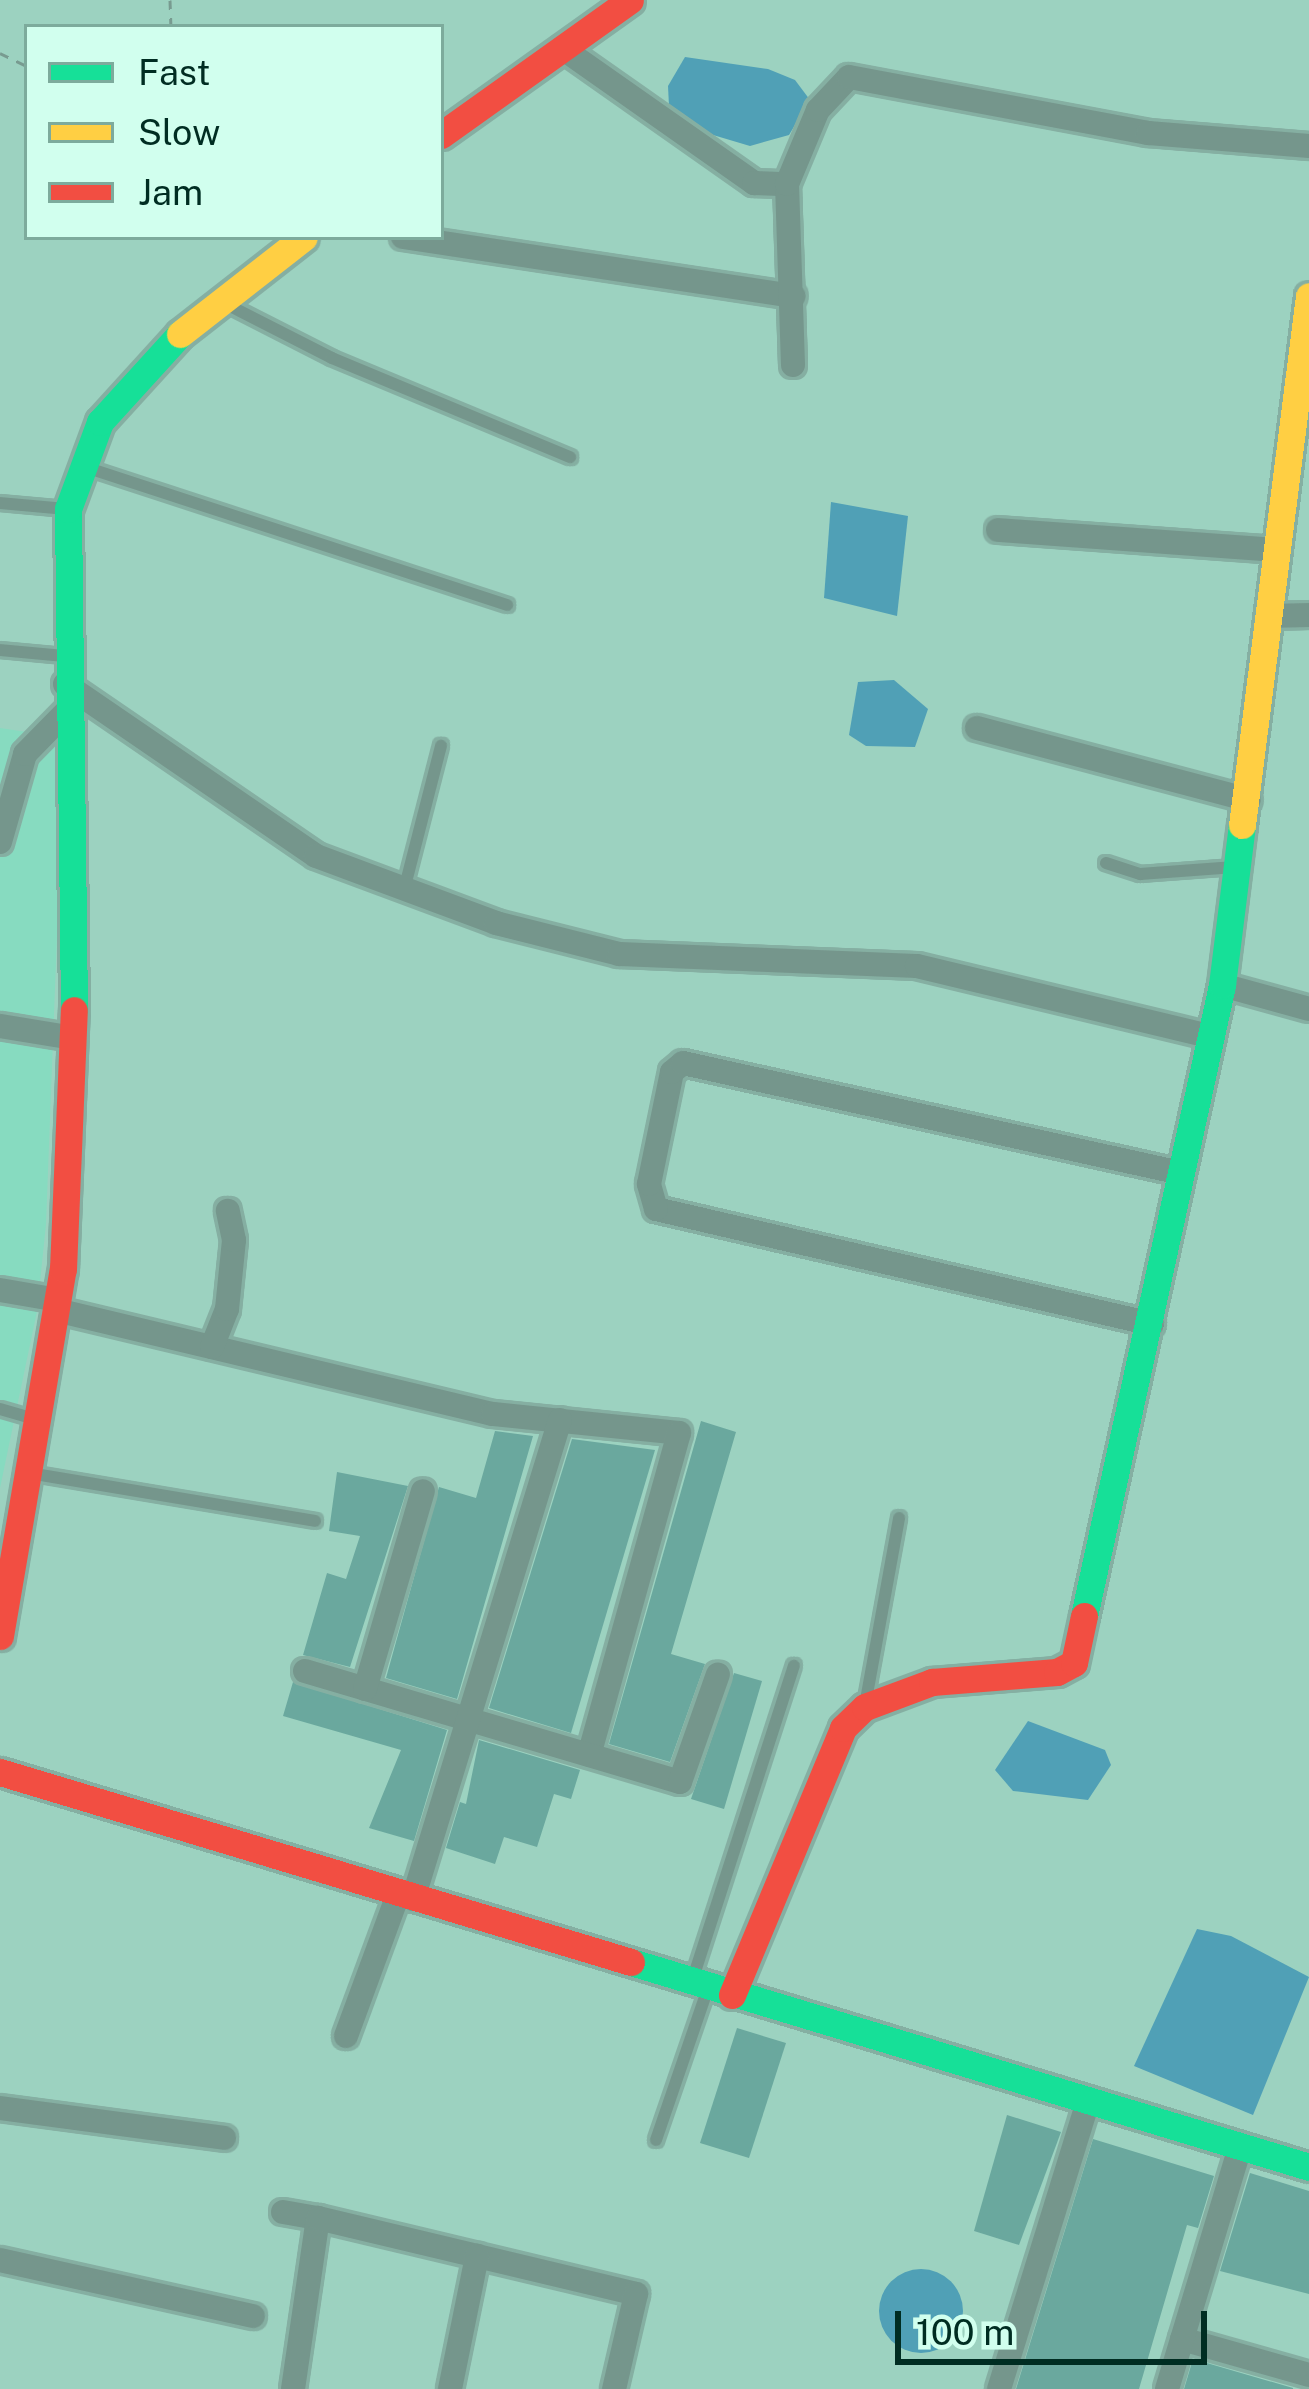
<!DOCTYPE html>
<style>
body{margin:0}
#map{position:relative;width:1309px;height:2389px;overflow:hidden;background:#9cd2c0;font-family:"Public Sans",sans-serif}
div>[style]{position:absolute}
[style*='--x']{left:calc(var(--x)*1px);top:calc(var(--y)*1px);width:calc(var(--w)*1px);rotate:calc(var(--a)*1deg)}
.built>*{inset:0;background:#87dbc0}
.water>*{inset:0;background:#50a0b6}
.round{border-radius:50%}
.building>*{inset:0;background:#6aa89e}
.path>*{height:3px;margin-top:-1.5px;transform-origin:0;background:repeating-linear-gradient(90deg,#789b90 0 9px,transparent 0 18px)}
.roads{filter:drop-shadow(3px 0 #85afa2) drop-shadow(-3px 0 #85afa2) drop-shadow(0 3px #85afa2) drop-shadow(0 -3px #85afa2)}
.lane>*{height:12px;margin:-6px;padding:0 6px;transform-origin:6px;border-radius:6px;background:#75968c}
.street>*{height:24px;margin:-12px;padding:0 12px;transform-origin:12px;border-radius:12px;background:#75968c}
.fast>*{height:27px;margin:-13.5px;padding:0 13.5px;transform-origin:13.5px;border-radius:13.5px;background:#16e098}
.slow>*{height:27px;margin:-13.5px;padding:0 13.5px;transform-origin:13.5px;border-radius:13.5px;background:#ffcf43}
.jam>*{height:27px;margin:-13.5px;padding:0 13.5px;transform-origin:13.5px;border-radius:13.5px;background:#f24e42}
span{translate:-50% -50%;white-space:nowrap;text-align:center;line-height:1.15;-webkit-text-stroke:9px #d1ffee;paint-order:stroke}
.legend{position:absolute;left:24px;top:24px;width:420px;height:216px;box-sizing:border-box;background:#d1ffee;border:3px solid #7dab9c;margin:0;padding:15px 21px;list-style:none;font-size:36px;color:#002d22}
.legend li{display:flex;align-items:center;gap:24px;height:60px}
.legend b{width:60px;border:3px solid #7dab9c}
.scale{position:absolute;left:895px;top:2311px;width:312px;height:54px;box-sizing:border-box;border:6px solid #002d22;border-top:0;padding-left:15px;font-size:36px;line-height:42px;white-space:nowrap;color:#002d22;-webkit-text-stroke:9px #d1ffee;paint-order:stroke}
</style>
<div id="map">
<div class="built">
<i style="clip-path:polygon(0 728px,54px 736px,62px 803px,46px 1224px,37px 1311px,0 1488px)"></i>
</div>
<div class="water">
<i style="clip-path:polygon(685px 57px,768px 69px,795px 80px,810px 100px,789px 135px,750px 146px,703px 132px,669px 106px,668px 86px)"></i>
<i style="clip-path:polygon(831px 502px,908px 516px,897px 616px,824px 598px)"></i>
<i style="clip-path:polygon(894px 680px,928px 709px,915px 747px,866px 746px,849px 735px,858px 682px)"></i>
<i style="clip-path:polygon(1028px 1721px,1105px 1750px,1111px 1765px,1088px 1800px,1013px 1791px,995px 1770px)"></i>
<i style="clip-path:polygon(1197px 1929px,1231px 1936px,1309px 1977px,1253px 2115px,1134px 2066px)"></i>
<i class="round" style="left:879px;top:2269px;width:84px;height:84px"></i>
</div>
<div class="building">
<i style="clip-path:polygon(701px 1421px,736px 1432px,671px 1654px,705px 1664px,670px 1762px,609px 1744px)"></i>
<i style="clip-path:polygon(495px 1431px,533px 1436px,457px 1699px,386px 1678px,439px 1487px,476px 1498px)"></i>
<i style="clip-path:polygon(572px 1439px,655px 1450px,571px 1733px,489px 1708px)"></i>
<i style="clip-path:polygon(337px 1472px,408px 1486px,350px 1667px,303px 1655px,327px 1573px,346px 1579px,360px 1536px,329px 1531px)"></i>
<i style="clip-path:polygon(734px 1673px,762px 1681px,724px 1809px,691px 1799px)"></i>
<i style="clip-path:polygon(293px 1682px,447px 1730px,414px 1841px,369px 1828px,401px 1750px,283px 1716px)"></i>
<i style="clip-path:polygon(479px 1740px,580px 1770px,571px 1799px,554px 1794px,537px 1847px,504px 1837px,495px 1864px,446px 1848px,460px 1802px,466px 1804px)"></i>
<i style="clip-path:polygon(737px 2028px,786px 2043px,749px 2158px,700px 2143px)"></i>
<i style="clip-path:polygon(1007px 2115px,1061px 2132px,1019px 2245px,974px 2231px)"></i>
<i style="clip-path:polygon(1093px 2139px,1214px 2176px,1198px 2228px,1187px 2225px,1139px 2389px,1016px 2389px)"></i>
<i style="clip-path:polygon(1250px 2173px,1309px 2191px,1309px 2294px,1220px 2271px)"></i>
<i style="clip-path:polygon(1193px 2359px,1293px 2388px,1293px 2389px,1184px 2389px)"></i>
</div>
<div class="path">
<i style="--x:170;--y:0;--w:27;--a:88"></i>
<i style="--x:0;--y:53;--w:30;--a:26"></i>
</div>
<div class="roads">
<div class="lane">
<i style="--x:224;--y:303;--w:121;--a:27"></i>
<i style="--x:332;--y:358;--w:258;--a:22.6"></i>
<i style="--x:88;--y:468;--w:441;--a:18.1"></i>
<i style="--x:0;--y:503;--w:66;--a:5.2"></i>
<i style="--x:0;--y:650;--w:64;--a:5.4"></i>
<i style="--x:1106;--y:863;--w:36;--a:18"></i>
<i style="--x:1140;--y:874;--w:95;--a:-4.2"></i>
<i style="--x:404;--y:890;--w:149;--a:-75.6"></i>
<i style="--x:0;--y:1409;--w:36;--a:16"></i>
<i style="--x:29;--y:1473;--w:290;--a:9.5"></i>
<i style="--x:866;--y:1700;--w:185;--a:-79.7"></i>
<i style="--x:694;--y:1975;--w:325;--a:-72.1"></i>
<i style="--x:656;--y:2140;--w:161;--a:-71.1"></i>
</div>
<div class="street">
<i style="--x:562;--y:48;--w:235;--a:35.1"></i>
<i style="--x:754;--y:183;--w:33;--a:2"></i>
<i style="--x:403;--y:237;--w:395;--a:8.6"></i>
<i style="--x:793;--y:365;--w:181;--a:-91.9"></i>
<i style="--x:787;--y:184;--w:80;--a:-67.3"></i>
<i style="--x:818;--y:110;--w:45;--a:-46.8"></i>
<i style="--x:849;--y:77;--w:304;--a:10.6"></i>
<i style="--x:1148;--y:133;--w:162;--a:4.6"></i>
<i style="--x:998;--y:530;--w:278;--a:4.1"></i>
<i style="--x:1269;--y:616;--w:40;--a:-1.4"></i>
<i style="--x:65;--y:684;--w:304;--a:34.4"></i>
<i style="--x:316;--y:856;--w:192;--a:20.4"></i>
<i style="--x:496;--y:923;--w:127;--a:14.1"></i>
<i style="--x:619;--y:954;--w:298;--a:2.3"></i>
<i style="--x:917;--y:966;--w:300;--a:13.5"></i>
<i style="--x:977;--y:728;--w:281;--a:14.8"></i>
<i style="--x:0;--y:842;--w:91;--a:-74.1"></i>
<i style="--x:25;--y:754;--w:59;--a:-45.7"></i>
<i style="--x:1222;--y:985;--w:90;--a:15.4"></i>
<i style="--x:0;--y:1026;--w:74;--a:9.3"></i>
<i style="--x:0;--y:1290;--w:59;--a:9.8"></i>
<i style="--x:56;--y:1310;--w:449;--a:13.4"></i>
<i style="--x:493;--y:1414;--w:187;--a:5.8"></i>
<i style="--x:679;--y:1433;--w:334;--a:105.6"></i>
<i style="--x:1152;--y:1324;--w:509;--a:-166.95"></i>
<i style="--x:656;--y:1209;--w:26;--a:-106"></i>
<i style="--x:649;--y:1184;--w:114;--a:-78.4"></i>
<i style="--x:672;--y:1072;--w:14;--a:-39"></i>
<i style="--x:683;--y:1063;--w:510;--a:12.46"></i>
<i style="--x:212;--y:1347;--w:41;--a:-68.5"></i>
<i style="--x:227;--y:1309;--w:69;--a:-84.2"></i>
<i style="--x:234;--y:1240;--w:30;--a:-102"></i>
<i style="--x:305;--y:1671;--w:391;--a:16.5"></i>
<i style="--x:680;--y:1782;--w:114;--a:-70.6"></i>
<i style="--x:365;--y:1689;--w:206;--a:-73.7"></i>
<i style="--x:413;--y:1899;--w:501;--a:-72.94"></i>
<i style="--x:346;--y:2036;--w:150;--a:-69.8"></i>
<i style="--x:0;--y:2108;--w:226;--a:7.6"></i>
<i style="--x:283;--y:2212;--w:36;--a:10"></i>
<i style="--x:0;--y:2260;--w:259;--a:12.5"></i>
<i style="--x:1182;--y:2339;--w:132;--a:15.8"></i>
<i style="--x:293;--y:2389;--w:173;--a:-81.7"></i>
<i style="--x:318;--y:2218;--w:327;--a:13.4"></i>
<i style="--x:636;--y:2294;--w:98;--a:103"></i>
<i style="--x:450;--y:2389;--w:136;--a:-78.5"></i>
<i style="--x:999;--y:2389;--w:301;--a:-72.8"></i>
<i style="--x:1167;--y:2389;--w:253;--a:-73.2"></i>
</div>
<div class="fast">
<i style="--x:74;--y:1010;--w:501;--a:-90.69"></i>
<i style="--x:68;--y:509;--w:93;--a:-69.8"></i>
<i style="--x:100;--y:422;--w:119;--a:-47.7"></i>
<i style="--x:1084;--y:1616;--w:646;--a:-77.66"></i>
<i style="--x:1222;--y:985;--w:161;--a:-82.9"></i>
<i style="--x:631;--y:1962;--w:708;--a:16.82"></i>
</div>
<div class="slow">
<i style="--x:180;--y:334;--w:157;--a:-38"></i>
<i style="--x:1242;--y:825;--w:533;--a:-82.78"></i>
</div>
<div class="jam">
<i style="--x:441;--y:135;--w:232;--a:-35.5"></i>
<i style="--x:0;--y:1636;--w:372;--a:-80.3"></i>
<i style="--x:63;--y:1269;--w:259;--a:-87.6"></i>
<i style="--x:0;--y:1772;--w:659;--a:16.76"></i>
<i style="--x:732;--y:1995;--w:289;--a:-67.4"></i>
<i style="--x:843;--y:1728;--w:30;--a:-44"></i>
<i style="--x:865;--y:1707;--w:72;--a:-20.5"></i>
<i style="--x:932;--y:1682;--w:125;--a:-4.6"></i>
<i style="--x:1057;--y:1672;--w:19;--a:-28"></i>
<i style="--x:1074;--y:1663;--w:48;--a:-78"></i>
</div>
</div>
<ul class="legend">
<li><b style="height:15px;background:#16e098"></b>Fast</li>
<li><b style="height:15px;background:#ffcf43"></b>Slow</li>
<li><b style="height:15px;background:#f24e42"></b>Jam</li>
</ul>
<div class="scale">100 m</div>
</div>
